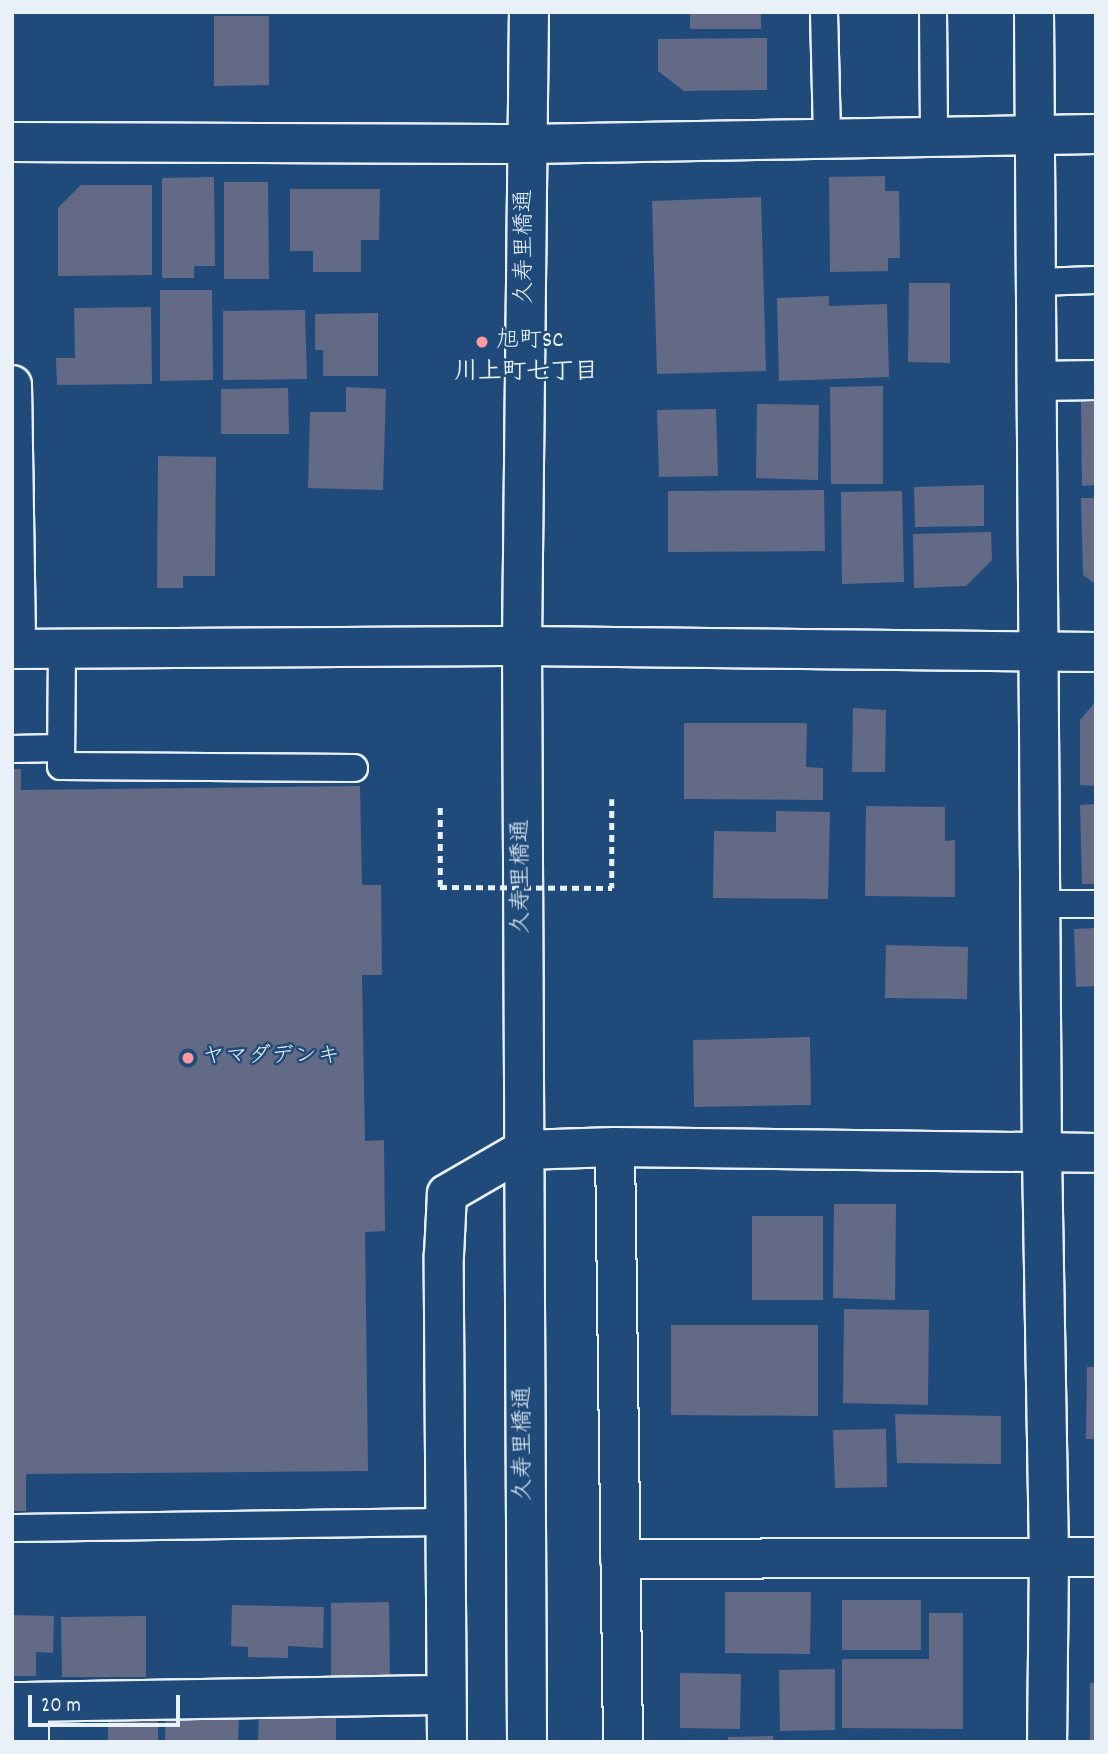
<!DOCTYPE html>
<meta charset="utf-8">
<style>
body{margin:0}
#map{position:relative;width:1108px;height:1754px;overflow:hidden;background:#1f4a7a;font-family:Dekko,"Klee One",sans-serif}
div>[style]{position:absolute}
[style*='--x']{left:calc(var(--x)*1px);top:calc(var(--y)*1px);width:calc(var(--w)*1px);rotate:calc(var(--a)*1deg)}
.building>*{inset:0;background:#636a86}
.path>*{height:4.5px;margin-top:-2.25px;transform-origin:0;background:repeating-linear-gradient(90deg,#e8f1f8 0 7px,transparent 0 12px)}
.roads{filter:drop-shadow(2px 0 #e8f1f8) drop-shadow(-2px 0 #e8f1f8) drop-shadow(0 2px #e8f1f8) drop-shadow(0 -2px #e8f1f8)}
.service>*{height:26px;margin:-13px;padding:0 13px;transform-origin:13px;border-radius:13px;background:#1f4a7a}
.minor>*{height:38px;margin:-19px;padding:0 19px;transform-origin:19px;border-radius:19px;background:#1f4a7a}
.tertiary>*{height:38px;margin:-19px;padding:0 19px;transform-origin:19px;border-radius:19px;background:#1f4a7a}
.path-bridge>*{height:4.5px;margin-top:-2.25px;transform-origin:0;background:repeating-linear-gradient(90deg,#e8f1f8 0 7px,transparent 0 12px)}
.dots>*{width:19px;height:19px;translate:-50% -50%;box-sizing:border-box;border:4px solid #1f4a7a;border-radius:50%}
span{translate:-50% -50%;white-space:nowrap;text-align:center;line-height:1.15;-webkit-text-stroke:5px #1f4a7a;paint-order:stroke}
.street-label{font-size:23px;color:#e8f1f8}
.poi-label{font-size:23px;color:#e8f1f8}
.left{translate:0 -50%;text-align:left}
.neighbourhood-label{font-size:24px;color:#e8f1f8;font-weight:700}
.frame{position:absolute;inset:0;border:14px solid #e8f1f8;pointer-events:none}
.scale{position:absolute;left:28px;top:1695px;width:152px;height:32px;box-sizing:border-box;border:4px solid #e8f1f8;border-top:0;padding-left:9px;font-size:21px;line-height:24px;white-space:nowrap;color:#e8f1f8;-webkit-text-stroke:5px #1f4a7a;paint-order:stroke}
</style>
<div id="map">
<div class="building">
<i style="clip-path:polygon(690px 12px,761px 12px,761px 29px,690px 29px)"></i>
<i style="clip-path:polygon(214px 16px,269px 16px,269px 85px,214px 86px)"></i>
<i style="clip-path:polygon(767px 38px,767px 90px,684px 91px,658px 71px,658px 39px)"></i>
<i style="clip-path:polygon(885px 176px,885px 191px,899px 191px,900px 258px,888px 258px,888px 271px,830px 272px,829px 177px)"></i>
<i style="clip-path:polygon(214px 177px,215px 266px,194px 266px,194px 278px,162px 278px,162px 178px)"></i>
<i style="clip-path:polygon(224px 182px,268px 182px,269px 279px,224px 279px)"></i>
<i style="clip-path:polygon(81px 185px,152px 185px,152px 275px,58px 276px,58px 208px)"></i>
<i style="clip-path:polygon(290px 189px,380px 189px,379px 240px,361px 240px,361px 272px,313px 272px,313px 251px,290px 251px)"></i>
<i style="clip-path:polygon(761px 197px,766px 371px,657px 374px,652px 201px)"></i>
<i style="clip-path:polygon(909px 283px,950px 283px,950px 363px,908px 362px)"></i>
<i style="clip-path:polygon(160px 290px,212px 290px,213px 380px,160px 381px)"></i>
<i style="clip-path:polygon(829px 296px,829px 306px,887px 304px,889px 377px,779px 381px,777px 298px)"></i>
<i style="clip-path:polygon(151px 307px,152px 384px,57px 385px,56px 358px,75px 358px,74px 308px)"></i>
<i style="clip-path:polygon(305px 310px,307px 379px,223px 380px,223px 311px)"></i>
<i style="clip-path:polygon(378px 313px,378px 376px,323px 376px,323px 350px,315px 350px,315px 314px)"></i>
<i style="clip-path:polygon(883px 386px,883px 484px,831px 484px,830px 387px)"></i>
<i style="clip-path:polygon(346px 387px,386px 389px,383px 490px,308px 488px,310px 412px,346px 412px)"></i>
<i style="clip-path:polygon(288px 388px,289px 434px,221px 434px,221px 389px)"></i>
<i style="clip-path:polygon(1081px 402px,1096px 402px,1096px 485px,1082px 486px)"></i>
<i style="clip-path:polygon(757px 404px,819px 405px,818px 480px,756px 478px)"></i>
<i style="clip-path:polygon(716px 409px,718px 476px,659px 477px,657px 410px)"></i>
<i style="clip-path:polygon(158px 456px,216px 457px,215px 576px,183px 576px,183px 588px,157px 588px)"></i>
<i style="clip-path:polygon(984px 485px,984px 526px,915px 527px,914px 487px)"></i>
<i style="clip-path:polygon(824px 490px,825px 551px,668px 552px,668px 491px)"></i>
<i style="clip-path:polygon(902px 491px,904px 582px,842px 584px,841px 492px)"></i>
<i style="clip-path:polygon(1081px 498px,1096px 498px,1096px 585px,1083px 575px)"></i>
<i style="clip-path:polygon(991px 532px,992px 560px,966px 586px,914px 588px,913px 534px)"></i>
<i style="clip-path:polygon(1096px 701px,1096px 786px,1080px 785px,1080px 720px)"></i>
<i style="clip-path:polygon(853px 708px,886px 710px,885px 772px,852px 772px)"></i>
<i style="clip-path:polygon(684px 723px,807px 723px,806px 767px,823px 768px,823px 800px,684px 799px)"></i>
<i style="clip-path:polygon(12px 769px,21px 769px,21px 790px,360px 786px,362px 885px,381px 885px,382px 975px,362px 975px,365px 1141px,384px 1140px,385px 1231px,365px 1232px,368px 1471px,26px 1474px,26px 1511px,12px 1511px)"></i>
<i style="clip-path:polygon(1096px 804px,1096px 884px,1082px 884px,1080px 805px)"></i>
<i style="clip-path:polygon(866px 806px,945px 807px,945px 841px,955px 840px,955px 897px,865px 896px)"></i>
<i style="clip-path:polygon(776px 811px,830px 812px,828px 899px,713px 898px,714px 831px,776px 832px)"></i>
<i style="clip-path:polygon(1096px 928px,1096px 986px,1076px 987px,1074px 929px)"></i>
<i style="clip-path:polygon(886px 945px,968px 947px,967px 999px,885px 998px)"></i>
<i style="clip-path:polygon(810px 1037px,811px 1105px,694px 1107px,693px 1040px)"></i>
<i style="clip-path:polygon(834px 1204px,896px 1204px,895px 1300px,833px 1298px)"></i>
<i style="clip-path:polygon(752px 1216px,823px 1216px,823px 1300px,752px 1300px)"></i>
<i style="clip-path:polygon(844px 1309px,929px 1310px,928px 1405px,843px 1403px)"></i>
<i style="clip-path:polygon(671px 1325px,818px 1325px,818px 1416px,671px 1415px)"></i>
<i style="clip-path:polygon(1087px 1367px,1096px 1367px,1096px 1439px,1086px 1439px)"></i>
<i style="clip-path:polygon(895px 1414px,1001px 1416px,1001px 1464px,897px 1463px)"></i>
<i style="clip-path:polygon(886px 1429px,887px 1487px,835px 1488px,833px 1430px)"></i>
<i style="clip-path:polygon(725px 1592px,811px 1592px,810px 1654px,725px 1653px)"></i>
<i style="clip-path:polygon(842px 1600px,921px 1600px,921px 1650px,842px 1650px)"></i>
<i style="clip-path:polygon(389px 1602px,390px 1678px,331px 1678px,331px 1603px)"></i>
<i style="clip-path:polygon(232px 1605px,324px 1607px,323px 1648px,288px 1646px,288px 1658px,248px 1657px,248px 1647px,231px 1646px)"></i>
<i style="clip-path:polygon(929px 1613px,963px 1613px,963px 1729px,842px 1728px,842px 1659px,929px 1659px)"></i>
<i style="clip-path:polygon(12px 1615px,54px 1616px,53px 1653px,36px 1652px,36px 1676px,12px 1676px)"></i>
<i style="clip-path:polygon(146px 1616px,146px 1677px,62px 1677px,61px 1617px)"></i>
<i style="clip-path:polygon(835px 1669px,835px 1730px,780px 1731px,779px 1670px)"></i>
<i style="clip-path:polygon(680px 1673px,741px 1674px,740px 1729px,680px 1728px)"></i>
<i style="clip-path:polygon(1090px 1683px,1096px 1683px,1096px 1742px,1090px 1742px)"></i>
<i style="clip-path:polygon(259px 1711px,336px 1713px,336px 1742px,258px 1742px)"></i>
<i style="clip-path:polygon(166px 1713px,239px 1714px,238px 1742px,165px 1742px)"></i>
<i style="clip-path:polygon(158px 1718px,158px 1742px,108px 1742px,108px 1719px)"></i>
<i style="clip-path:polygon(773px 1736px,774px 1742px,728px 1742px,728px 1737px)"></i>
</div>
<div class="path">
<i style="--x:612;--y:799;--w:89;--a:90"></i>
<i style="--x:440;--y:887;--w:82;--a:-90"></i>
</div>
<div class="roads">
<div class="service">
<i style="--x:824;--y:12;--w:126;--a:88.6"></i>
<i style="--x:933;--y:12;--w:124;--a:89.5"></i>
<i style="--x:1036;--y:282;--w:60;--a:-1.9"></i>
<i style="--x:62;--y:649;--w:117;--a:90.5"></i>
<i style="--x:61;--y:766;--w:293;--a:0.4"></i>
<i style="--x:12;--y:749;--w:49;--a:-1.2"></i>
<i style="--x:1042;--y:904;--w:54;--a:0"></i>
<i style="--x:12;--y:1528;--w:434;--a:-0.8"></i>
</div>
<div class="minor">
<i style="--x:1034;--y:12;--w:1142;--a:89.6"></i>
<i style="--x:1042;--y:1154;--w:403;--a:89"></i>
<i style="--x:1049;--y:1557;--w:185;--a:90.6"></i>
<i style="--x:12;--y:142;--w:514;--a:0.22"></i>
<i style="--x:526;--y:144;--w:570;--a:-1.01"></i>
<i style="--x:1037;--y:381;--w:59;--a:-1"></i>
<i style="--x:12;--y:385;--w:264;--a:89.1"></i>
<i style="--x:615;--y:1147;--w:595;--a:89.23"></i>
<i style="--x:523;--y:1150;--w:92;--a:-1.9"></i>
<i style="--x:615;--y:1147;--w:481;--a:0.7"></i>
<i style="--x:620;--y:1559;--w:476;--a:-0.2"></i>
<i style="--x:12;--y:1702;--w:17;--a:0"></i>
<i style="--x:29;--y:1702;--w:40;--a:90"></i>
<i style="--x:29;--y:1702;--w:417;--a:-1"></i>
</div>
<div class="tertiary">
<i style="--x:12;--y:649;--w:510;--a:-0.34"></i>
<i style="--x:522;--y:646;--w:574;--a:0.6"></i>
<i style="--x:447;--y:1742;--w:487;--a:-90.4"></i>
<i style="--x:444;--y:1255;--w:61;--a:-87.2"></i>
<i style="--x:447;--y:1194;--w:88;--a:-30.1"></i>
<i style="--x:527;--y:1742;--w:1096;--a:-90.26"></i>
<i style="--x:522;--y:646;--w:634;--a:-89.37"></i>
</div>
</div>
<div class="path-bridge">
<i style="--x:440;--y:887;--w:172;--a:0.3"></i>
</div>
<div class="dots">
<i style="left:482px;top:342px;background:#ff9aa2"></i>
<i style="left:188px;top:1058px;background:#ff9aa2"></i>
</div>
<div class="street-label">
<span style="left:526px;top:247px;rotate:-90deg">久寿里橋通</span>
<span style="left:523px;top:877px;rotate:-90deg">久寿里橋通</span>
<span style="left:525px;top:1444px;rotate:-90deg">久寿里橋通</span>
</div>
<div class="poi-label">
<span class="left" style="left:496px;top:342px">旭町SC</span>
<span class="left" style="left:202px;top:1058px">ヤマダデンキ</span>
</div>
<div class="neighbourhood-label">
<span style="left:526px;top:374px">川上町七丁目</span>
</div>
<div class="frame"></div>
<div class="scale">20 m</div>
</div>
